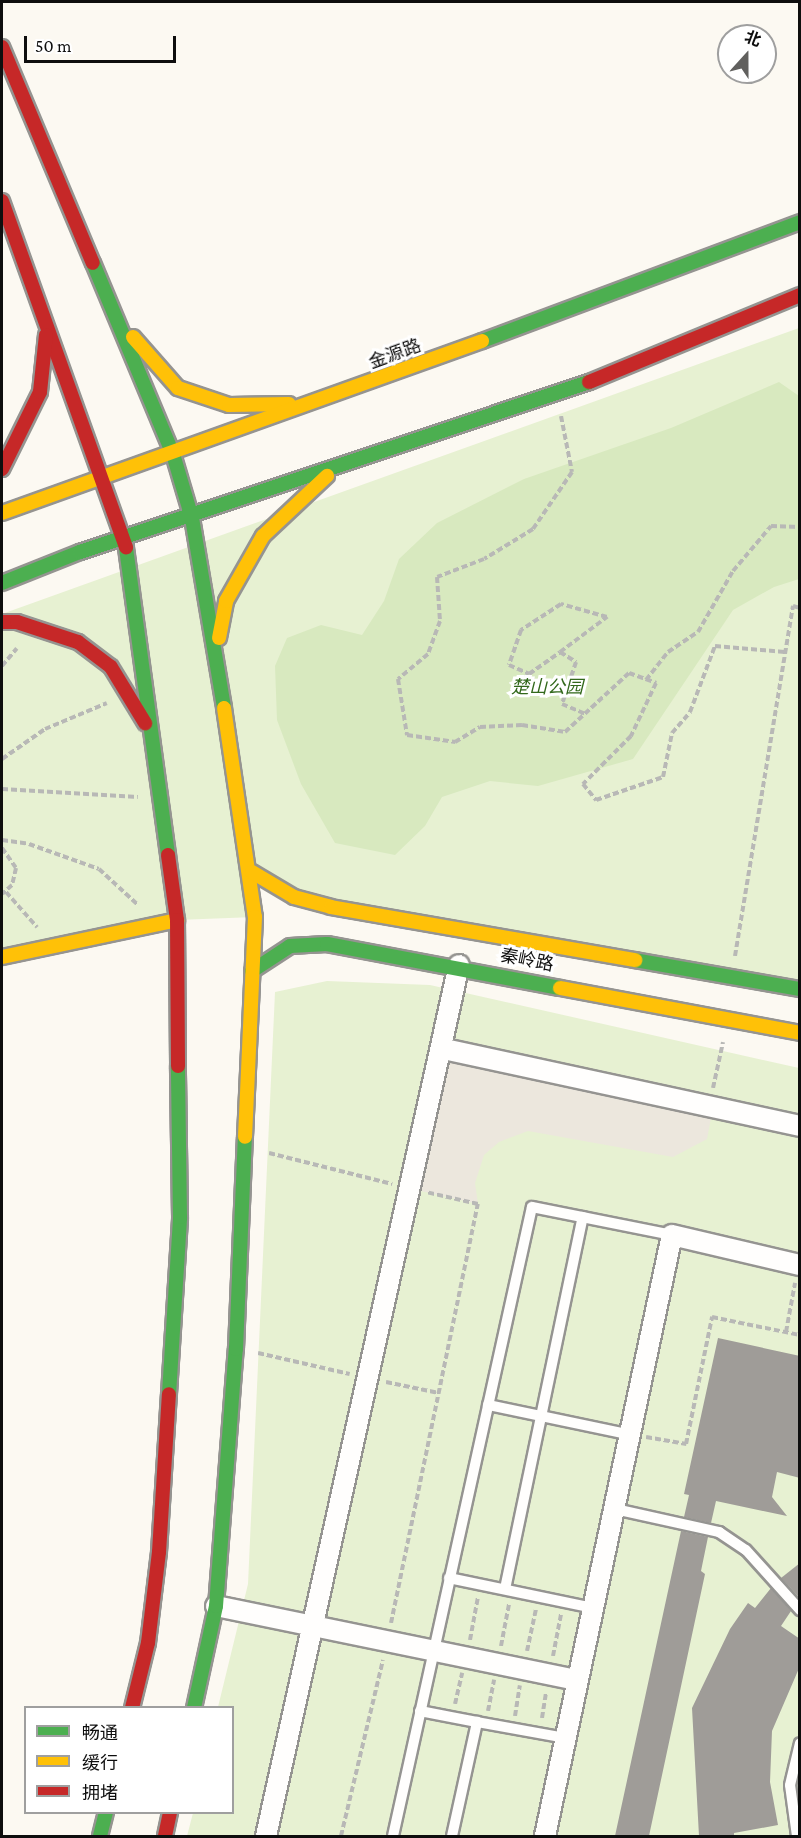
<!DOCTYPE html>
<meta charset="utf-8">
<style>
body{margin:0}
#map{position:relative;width:801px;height:1838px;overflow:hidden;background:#fcf9f2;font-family:"Crimson Pro","Noto Sans SC",serif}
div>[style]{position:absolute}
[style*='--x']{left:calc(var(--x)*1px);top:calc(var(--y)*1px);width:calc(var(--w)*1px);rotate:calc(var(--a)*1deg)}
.green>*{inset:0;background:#e7f1d2}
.forest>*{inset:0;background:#d8e9bf}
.plaza>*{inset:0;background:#ece7dd}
.building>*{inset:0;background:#9f9c98}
.path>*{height:4px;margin-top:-2px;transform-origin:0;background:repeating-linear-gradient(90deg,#b8b8b6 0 6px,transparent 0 9px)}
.roads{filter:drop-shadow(2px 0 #959491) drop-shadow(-2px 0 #959491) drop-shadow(0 2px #959491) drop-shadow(0 -2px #959491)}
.lane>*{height:10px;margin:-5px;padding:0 5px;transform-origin:5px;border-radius:5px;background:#fffefd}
.street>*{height:20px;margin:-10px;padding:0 10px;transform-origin:10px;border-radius:10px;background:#fffefd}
.fast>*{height:14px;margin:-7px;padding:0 7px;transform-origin:7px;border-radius:7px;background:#4caf50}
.slow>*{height:14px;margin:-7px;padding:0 7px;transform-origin:7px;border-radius:7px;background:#ffc107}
.jam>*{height:14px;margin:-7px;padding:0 7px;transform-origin:7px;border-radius:7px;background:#c62828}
span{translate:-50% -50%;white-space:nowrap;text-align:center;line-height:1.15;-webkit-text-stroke:6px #fff;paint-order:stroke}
.street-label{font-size:18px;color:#0e0e0e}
.park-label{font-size:18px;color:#32681b;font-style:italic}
.frame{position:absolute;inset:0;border:3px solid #0e0e0e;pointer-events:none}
.legend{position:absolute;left:24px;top:1706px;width:210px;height:108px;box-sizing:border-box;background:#fff;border:2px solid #9f9f9f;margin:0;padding:8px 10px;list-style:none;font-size:18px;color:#0e0e0e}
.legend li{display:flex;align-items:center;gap:12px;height:30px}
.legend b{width:30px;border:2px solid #9f9f9f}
.north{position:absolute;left:717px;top:24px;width:60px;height:60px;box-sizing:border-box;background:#fff;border:2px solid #9f9f9f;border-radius:50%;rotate:21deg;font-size:16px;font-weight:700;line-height:24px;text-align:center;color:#0e0e0e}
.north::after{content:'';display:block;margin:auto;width:21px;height:27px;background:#61605e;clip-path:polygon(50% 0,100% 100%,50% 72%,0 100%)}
.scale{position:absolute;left:24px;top:36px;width:152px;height:27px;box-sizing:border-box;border:3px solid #0e0e0e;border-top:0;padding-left:8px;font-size:18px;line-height:21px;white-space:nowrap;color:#0e0e0e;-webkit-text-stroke:4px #fff;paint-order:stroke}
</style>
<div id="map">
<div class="green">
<i style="clip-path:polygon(799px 328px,799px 989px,331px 907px,252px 872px,255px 917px,177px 920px,2px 957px,2px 614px)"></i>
<i style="clip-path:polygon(327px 981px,430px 985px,799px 1068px,799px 1836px,187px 1836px,193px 1813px,232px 1812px,232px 1708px,218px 1707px,248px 1584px,275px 992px)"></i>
</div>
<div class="forest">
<i style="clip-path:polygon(779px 382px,799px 396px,799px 579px,774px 587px,733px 610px,633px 759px,538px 786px,490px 781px,442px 797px,425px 826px,395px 855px,335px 843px,301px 784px,277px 720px,275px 666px,287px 638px,321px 625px,362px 635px,384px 601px,399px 559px,437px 523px,524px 479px,671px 428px)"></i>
</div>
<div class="plaza">
<i style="clip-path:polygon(444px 1049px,713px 1107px,707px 1139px,673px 1157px,528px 1131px,499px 1142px,484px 1155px,475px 1183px,478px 1204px,412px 1189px)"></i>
</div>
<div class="building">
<i style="clip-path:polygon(718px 1338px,800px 1356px,800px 1478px,777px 1472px,772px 1497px,787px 1516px,716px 1501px,711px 1523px,684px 1517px,689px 1495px,684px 1494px)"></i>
<i style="clip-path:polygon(681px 1531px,708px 1537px,701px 1571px,705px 1574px,649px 1836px,615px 1836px)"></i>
<i style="clip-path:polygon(800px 1563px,800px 1598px,781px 1578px)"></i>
<i style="clip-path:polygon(771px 1588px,791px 1611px,781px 1626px,800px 1639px,800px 1666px,772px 1731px,770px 1782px,778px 1825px,734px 1833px,734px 1836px,699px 1836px,692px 1708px,730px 1629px,748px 1603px,755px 1608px)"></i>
</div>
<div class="path">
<i style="--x:561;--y:416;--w:57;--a:78.9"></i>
<i style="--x:572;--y:472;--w:69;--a:124.4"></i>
<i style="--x:533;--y:529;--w:57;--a:148.5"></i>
<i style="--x:484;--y:559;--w:50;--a:159"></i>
<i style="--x:437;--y:577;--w:44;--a:86.1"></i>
<i style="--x:440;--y:621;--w:35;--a:110"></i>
<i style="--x:428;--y:654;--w:39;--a:140"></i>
<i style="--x:398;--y:679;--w:57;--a:80.9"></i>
<i style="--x:407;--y:735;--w:49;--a:8.3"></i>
<i style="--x:455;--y:742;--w:29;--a:-31"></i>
<i style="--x:480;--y:727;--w:42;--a:-2.7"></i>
<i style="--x:522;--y:725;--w:44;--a:9.2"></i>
<i style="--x:565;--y:732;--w:87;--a:-42.7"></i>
<i style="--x:629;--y:673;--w:29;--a:20"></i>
<i style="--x:656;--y:683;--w:59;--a:115.3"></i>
<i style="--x:631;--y:736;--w:68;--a:135"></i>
<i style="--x:583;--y:784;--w:21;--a:51"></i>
<i style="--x:596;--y:800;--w:71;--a:-18.9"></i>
<i style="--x:663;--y:777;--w:45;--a:-78.4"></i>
<i style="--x:672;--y:733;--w:28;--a:-49"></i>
<i style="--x:690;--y:712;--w:71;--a:-69.3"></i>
<i style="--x:715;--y:646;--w:70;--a:4.9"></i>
<i style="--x:560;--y:652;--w:59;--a:-36.7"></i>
<i style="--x:607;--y:617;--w:48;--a:-164.2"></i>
<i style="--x:561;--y:604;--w:48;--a:147"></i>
<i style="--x:521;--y:630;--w:37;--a:109"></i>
<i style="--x:509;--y:665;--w:22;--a:24"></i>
<i style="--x:529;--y:674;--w:38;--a:-35"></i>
<i style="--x:560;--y:652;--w:19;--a:32"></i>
<i style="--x:576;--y:662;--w:44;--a:108.4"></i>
<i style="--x:562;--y:704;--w:25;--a:23"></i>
<i style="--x:2;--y:666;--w:23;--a:-50"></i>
<i style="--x:646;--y:680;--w:36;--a:-52"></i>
<i style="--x:668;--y:652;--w:36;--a:-34"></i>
<i style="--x:698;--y:632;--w:70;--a:-60.2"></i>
<i style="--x:733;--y:571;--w:59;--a:-49.8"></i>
<i style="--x:771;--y:526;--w:29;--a:2"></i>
<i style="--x:2;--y:759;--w:52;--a:-34.9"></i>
<i style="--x:45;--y:729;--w:67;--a:-22.8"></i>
<i style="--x:2;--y:789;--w:136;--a:3.4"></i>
<i style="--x:2;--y:840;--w:27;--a:8"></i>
<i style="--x:29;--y:844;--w:74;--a:19.7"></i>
<i style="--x:99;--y:869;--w:52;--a:42.6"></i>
<i style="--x:2;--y:848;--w:24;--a:55"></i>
<i style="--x:16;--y:868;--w:17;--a:103"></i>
<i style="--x:12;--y:885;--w:13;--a:138"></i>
<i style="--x:6;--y:892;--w:47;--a:48.5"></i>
<i style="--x:735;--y:956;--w:355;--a:-80.6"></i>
<i style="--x:793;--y:606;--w:7;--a:16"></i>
<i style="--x:713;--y:1088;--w:47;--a:-77.7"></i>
<i style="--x:269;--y:1153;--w:127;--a:14.1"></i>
<i style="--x:786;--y:1332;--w:50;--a:-79.6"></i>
<i style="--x:258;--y:1353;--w:94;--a:12.9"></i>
<i style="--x:386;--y:1382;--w:54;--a:11.7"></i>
<i style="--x:646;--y:1437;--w:41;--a:9.9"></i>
<i style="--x:686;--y:1444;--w:130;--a:-78.4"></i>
<i style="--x:712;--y:1317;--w:90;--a:11.6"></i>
<i style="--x:391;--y:1623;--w:428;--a:-78.3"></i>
<i style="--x:478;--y:1204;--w:53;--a:-167"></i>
<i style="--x:470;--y:1640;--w:44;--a:-79.5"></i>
<i style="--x:501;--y:1646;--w:43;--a:-79.2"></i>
<i style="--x:527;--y:1651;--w:43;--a:-77.9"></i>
<i style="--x:553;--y:1656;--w:43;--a:-79.2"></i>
<i style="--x:455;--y:1704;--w:32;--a:-77"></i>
<i style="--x:488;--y:1711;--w:32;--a:-79"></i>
<i style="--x:515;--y:1716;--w:31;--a:-81"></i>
<i style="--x:542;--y:1718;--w:25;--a:-81"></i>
<i style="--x:341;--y:1836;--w:181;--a:-76.6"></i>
</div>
<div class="roads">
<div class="lane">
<i style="--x:488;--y:1405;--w:146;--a:11.8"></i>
<i style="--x:615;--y:1509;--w:107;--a:12.5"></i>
<i style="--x:719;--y:1532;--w:32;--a:34"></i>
<i style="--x:746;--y:1550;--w:81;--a:48"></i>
<i style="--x:449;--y:1578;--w:148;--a:11.7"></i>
<i style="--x:505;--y:1589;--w:380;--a:-78.2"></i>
<i style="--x:420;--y:1711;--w:58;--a:10.9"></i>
<i style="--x:393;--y:1836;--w:644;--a:-77.54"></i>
<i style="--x:532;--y:1207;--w:143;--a:11.3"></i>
<i style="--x:452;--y:1836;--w:117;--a:-77.6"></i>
<i style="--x:477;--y:1722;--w:90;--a:10.2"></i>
<i style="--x:797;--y:1836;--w:51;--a:-97.8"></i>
<i style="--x:790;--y:1785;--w:43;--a:-76.6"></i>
</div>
<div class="street">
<i style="--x:444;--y:1049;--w:364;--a:12.2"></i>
<i style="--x:216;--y:1606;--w:369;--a:11.6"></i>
<i style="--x:266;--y:1836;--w:892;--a:-77.51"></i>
<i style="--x:545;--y:1836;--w:614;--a:-78.07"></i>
<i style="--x:672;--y:1235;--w:131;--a:13.2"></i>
</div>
<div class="fast">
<i style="--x:93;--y:263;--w:207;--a:67.3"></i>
<i style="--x:173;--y:454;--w:67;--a:73.5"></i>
<i style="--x:192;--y:518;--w:193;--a:80.4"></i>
<i style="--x:482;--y:341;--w:340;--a:-20.5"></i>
<i style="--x:126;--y:548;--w:310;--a:82.2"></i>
<i style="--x:2;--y:583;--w:84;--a:-21.7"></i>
<i style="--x:80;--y:552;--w:537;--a:-18.47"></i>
<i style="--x:635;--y:960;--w:168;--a:10"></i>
<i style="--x:252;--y:971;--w:45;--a:-33.3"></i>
<i style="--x:290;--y:946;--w:37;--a:-3"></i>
<i style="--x:327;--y:944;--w:237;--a:10.7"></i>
<i style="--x:169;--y:1394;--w:177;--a:-86.4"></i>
<i style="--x:180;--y:1217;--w:151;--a:-90.8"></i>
<i style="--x:194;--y:1708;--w:104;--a:-77.8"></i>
<i style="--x:216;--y:1606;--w:258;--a:-85.6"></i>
<i style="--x:236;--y:1349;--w:212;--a:-87.6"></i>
<i style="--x:100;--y:1836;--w:25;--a:-76"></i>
</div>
<div class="slow">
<i style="--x:133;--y:337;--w:68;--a:48.6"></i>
<i style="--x:178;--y:388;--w:54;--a:18.4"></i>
<i style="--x:229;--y:405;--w:60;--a:-1"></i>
<i style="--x:2;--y:513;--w:510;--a:-19.71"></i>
<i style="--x:219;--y:638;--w:38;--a:-79"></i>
<i style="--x:226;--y:601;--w:75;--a:-60.4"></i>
<i style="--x:263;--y:536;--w:88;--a:-43.2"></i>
<i style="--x:224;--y:708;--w:211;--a:81.6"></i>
<i style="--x:255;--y:917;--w:220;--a:92.6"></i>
<i style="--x:252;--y:872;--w:49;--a:30.8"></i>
<i style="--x:294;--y:897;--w:38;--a:15"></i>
<i style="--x:331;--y:907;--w:309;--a:9.9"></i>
<i style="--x:2;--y:957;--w:179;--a:-11.9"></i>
<i style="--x:560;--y:988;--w:244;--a:10.6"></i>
</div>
<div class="jam">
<i style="--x:2;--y:47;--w:234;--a:67.2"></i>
<i style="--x:2;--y:201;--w:368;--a:70.3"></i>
<i style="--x:589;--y:382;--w:228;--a:-22.4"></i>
<i style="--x:2;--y:469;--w:86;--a:-63.7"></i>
<i style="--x:40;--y:392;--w:57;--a:-84"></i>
<i style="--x:2;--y:622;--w:15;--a:0"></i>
<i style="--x:17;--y:622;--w:64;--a:18.2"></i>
<i style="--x:78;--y:642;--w:41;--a:37.1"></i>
<i style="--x:111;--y:667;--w:66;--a:58.7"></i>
<i style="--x:168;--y:855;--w:66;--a:82.1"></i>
<i style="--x:177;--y:920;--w:146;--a:89.6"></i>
<i style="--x:132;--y:1708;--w:67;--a:-76.2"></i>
<i style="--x:148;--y:1643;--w:92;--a:-83.1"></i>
<i style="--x:159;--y:1552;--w:158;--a:-86.4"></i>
<i style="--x:165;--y:1836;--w:25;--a:-78"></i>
</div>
</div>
<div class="street-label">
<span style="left:395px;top:354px;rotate:-20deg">金源路</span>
<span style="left:527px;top:960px;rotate:11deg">秦岭路</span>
</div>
<div class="park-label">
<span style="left:547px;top:687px">楚山公园</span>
</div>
<div class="frame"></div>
<ul class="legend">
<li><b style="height:8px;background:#4caf50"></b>畅通</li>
<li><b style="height:8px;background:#ffc107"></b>缓行</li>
<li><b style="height:8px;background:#c62828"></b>拥堵</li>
</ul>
<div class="north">北</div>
<div class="scale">50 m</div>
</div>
